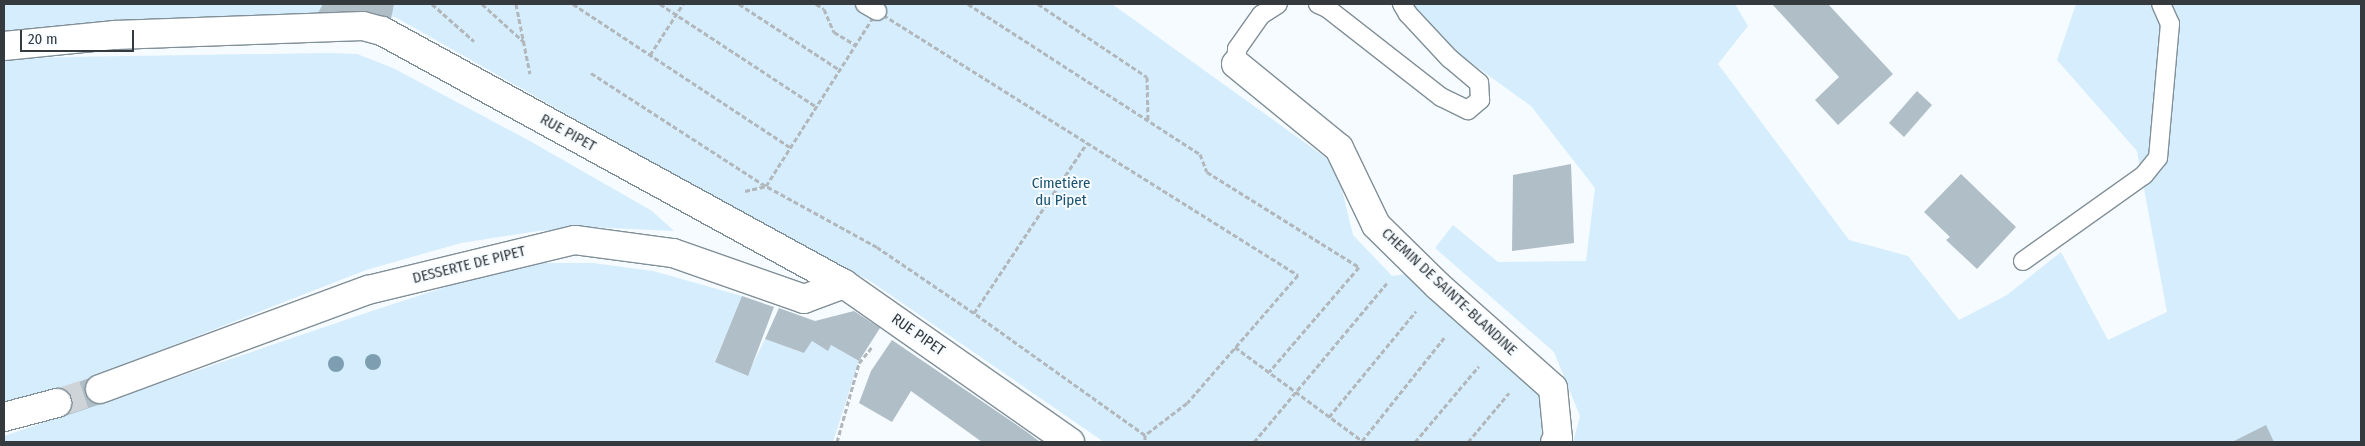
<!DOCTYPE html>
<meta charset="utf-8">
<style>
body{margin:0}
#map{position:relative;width:2365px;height:446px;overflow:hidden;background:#f5fbff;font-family:"Fira Sans Condensed",sans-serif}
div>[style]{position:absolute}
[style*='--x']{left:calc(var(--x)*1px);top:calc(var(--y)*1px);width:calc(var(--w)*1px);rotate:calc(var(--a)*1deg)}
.green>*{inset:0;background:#d5edfc}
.building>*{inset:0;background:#b0bec7}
.street-tunnel>*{height:28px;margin-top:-14px;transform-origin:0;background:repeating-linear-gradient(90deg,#ced4d8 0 28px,transparent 0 42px)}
.path>*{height:3px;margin-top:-1.5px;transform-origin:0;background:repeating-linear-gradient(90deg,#b1b7bb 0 5px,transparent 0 7.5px)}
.roads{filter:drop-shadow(1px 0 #818f97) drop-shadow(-1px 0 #818f97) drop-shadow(0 1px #818f97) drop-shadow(0 -1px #818f97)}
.lane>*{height:18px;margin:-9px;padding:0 9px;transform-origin:9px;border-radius:9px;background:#fff}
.street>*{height:28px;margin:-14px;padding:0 14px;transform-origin:14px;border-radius:14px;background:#fff}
.trees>*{width:16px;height:16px;margin:-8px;border-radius:50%;background:#7d9eb0}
span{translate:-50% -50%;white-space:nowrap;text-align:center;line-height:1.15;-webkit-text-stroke:4px #f5fbff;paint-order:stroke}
.street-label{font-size:15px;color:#343a3e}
.park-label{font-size:15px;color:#1a526f}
.frame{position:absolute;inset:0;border:5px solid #343a3e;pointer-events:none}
.scale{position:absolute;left:20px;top:30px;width:114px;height:22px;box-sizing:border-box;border:2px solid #343a3e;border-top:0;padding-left:6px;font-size:15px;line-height:18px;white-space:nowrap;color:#343a3e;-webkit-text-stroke:4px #f5fbff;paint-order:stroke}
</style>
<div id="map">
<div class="green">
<i style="clip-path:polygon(4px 4px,1112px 4px,1336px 165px,1353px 235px,1392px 276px,1408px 274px,1546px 399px,1545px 442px,1104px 442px,870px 281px,724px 203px,395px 17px,274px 14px,4px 31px)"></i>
<i style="clip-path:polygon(1390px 4px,1735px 4px,1748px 26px,1718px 64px,1849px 240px,1908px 256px,1959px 320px,2007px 295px,2061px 252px,2108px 340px,2167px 312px,2137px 151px,2057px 60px,2076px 4px,2361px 4px,2361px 442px,1573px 442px,1580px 416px,1554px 352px,1435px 248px,1453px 225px,1498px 262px,1586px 261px,1595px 188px,1531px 106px)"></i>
<i style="clip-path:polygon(327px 53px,357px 54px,393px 68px,528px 140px,652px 211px,674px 231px,590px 227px,538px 231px,461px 243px,366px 270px,95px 376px,53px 391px,6px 404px,4px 400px,4px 58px)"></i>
<i style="clip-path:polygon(539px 263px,593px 263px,653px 271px,742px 296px,715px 361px,747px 376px,765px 339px,804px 353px,812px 341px,828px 351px,831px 345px,859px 361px,833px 442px,4px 442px,4px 436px,375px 310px,458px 283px)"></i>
</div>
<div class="building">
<i style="clip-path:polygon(323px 4px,394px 4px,391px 19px,318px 13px)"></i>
<i style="clip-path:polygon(1772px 4px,1828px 4px,1893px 74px,1838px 125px,1815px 100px,1839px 77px)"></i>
<i style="clip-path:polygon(1917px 91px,1932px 105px,1904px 137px,1889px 123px)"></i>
<i style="clip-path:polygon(1571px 164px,1574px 243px,1512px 251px,1513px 175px)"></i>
<i style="clip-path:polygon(1961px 174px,2016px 227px,1977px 269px,1946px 240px,1950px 237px,1924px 212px)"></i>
<i style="clip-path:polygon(742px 296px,774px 307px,748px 376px,715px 362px)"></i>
<i style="clip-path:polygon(779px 308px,815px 321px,854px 311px,880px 328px,859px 361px,831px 345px,828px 351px,812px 341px,804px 353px,765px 339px)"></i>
<i style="clip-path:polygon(892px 340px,1027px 432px,1040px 442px,982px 442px,911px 391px,892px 422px,859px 403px,871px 371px)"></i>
<i style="clip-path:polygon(95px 376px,104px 403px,62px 417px,53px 391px)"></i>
<i style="clip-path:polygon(2266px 425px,2274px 442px,2232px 442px)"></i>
</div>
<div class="street-tunnel">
<i style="--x:57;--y:403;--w:45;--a:-18"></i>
</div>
<div class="path">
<i style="--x:432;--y:4;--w:56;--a:41.4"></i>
<i style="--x:482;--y:4;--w:57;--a:42.1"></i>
<i style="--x:516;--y:4;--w:71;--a:78.7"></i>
<i style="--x:573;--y:4;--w:261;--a:33.4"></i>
<i style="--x:660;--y:4;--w:188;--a:33.3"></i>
<i style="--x:739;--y:4;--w:121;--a:33.2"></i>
<i style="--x:816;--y:4;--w:9;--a:32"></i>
<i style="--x:824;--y:9;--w:25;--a:67"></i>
<i style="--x:834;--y:32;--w:26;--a:31"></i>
<i style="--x:968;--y:4;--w:276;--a:32.9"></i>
<i style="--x:1200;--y:154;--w:19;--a:69"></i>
<i style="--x:1207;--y:172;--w:179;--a:32"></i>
<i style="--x:1359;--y:267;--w:138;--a:130.6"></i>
<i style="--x:1038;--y:4;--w:131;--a:33.8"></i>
<i style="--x:1147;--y:77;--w:44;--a:88.7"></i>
<i style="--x:877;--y:11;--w:497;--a:32.1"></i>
<i style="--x:1298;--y:275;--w:169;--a:130.9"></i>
<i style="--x:1187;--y:403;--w:53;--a:142.7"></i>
<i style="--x:1145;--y:435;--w:210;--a:-144.5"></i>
<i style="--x:974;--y:313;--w:117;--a:-145.8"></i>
<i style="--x:877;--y:247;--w:127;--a:-151.2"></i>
<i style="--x:766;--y:186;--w:207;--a:-57.6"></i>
<i style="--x:650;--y:55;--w:61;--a:-57.1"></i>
<i style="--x:591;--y:73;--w:208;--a:32.9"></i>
<i style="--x:745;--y:191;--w:22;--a:-13"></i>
<i style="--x:974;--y:313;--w:204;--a:-56.4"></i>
<i style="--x:1235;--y:347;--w:160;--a:36.4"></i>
<i style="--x:1329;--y:417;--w:137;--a:-50.6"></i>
<i style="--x:1145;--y:435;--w:7;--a:90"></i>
<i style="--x:1362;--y:441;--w:132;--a:-51.5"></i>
<i style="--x:837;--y:442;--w:82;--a:-74.4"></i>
<i style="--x:859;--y:363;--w:22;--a:-51"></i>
<i style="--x:1254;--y:442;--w:207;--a:-50.1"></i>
<i style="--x:1415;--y:442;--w:99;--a:-49.9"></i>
<i style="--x:1468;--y:442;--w:64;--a:-50.1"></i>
</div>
<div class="roads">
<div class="lane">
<i style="--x:865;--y:4;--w:14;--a:30"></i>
<i style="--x:1318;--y:4;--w:10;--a:24"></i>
<i style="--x:1327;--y:8;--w:145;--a:38"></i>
<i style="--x:1441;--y:97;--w:30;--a:26"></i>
<i style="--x:1468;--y:110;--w:16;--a:-40"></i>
<i style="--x:1480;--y:100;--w:17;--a:-93"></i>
<i style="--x:1479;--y:83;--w:38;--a:-140"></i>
<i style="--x:1450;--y:59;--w:62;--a:-133"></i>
<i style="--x:1408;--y:14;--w:12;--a:-121"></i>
<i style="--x:1236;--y:64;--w:15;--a:-86"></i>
<i style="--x:1237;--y:49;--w:42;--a:-54.8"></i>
<i style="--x:1261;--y:15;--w:20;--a:-33"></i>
<i style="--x:2023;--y:261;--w:148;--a:-35.4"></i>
<i style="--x:2144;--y:175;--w:22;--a:-51"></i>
<i style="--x:2158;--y:158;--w:135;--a:-84.9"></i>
<i style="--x:2170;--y:24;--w:22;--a:-114"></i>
</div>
<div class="street">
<i style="--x:4;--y:46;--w:112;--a:-5.7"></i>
<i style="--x:115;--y:35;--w:248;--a:-2.1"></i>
<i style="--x:363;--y:26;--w:20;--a:15"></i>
<i style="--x:382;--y:31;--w:527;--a:28.71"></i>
<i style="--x:844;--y:284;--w:276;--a:35"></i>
<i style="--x:1236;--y:64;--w:133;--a:39.2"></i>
<i style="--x:1339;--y:148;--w:85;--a:64.3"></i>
<i style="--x:1376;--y:225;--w:86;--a:44.5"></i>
<i style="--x:1437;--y:285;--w:155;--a:41.6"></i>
<i style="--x:1553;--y:388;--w:51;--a:84.4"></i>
<i style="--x:1558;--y:439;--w:4;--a:135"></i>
<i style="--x:100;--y:389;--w:286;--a:-20.3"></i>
<i style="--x:368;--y:290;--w:213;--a:-13.6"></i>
<i style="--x:575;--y:240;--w:99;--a:7.6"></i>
<i style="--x:673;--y:253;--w:139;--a:19.3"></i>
<i style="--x:804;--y:299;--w:43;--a:-20.6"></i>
<i style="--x:4;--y:417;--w:55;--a:-14.8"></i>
</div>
</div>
<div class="trees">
<i style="left:373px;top:362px"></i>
<i style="left:336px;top:364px"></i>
</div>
<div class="street-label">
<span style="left:568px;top:133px;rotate:29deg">RUE PIPET</span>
<span style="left:469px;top:265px;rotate:-14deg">DESSERTE DE PIPET</span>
<span style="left:1449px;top:292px;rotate:43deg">CHEMIN DE SAINTE-BLANDINE</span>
<span style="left:918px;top:335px;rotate:35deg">RUE PIPET</span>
</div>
<div class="park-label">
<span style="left:1061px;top:192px">Cimetière<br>du Pipet</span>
</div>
<div class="frame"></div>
<div class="scale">20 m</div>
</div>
